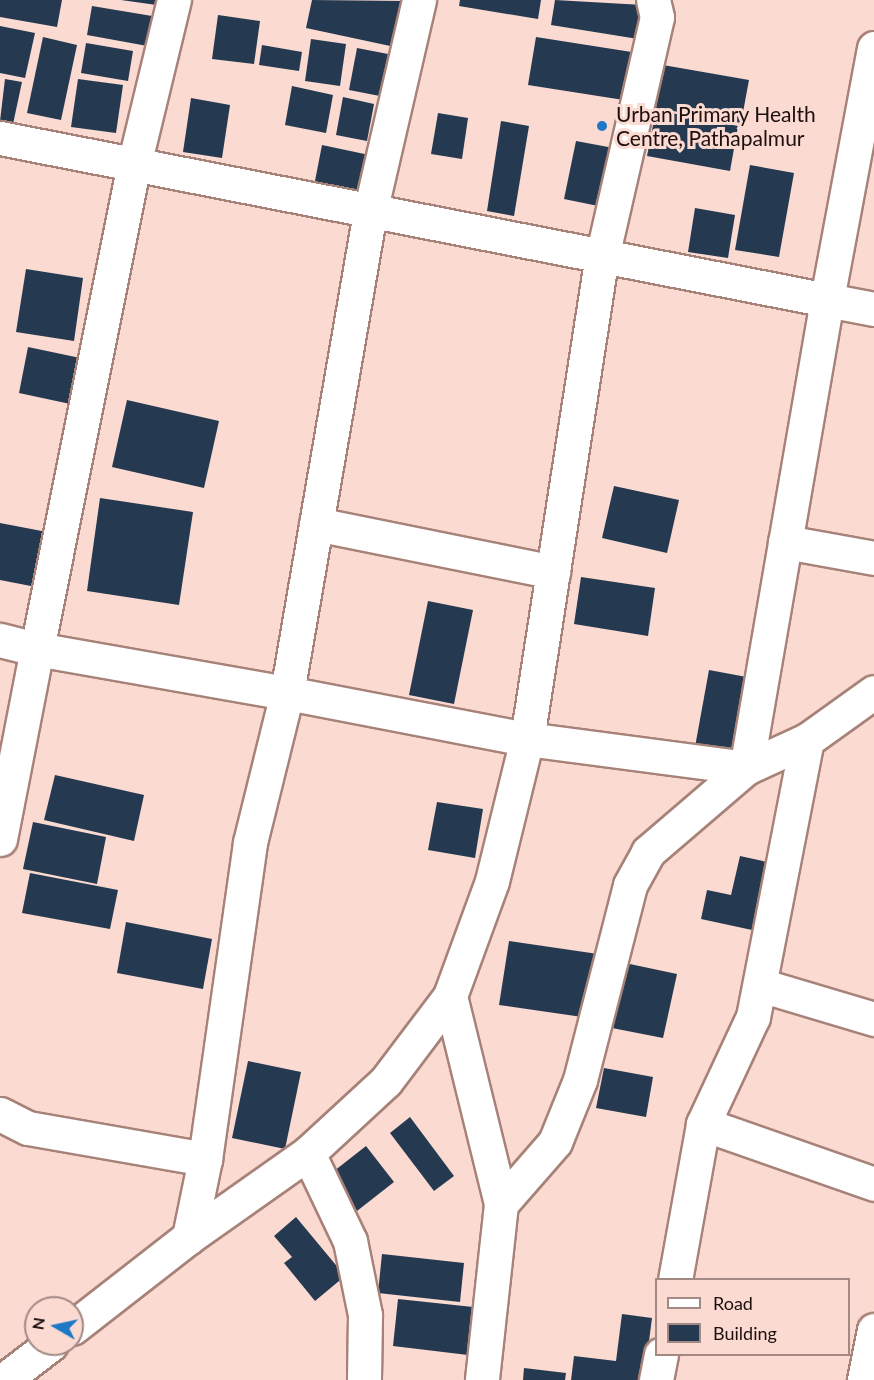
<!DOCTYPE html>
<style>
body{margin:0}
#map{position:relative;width:874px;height:1380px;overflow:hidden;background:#fbdad2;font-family:Lato,sans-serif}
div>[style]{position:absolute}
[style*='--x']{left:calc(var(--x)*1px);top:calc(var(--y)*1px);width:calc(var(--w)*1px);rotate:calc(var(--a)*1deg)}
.building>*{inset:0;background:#253a50}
.roads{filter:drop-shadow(2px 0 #a78278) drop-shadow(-2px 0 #a78278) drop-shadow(0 2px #a78278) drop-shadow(0 -2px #a78278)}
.minor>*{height:33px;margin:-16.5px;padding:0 16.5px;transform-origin:16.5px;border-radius:16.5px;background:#fff}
.dots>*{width:16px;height:16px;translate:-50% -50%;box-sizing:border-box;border:3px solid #fbdad2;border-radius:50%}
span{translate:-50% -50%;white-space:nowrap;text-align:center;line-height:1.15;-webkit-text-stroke:6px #fbdad2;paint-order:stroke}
.poi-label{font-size:21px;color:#1c0f0c}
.left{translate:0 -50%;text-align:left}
.legend{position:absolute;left:655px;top:1278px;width:195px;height:78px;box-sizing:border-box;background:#fbdad2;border:2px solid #a28983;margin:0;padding:8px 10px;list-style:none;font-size:18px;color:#1c0f0c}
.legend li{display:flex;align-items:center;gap:12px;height:30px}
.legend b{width:30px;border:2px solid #a28983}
.north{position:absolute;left:24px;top:1296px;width:60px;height:60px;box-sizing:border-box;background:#fbdad2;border:2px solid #a28983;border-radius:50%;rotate:279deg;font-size:16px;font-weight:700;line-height:24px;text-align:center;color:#1c0f0c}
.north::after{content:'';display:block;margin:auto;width:21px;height:27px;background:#1f78c5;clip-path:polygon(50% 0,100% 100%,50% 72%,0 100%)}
</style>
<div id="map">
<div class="building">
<i style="clip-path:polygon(0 0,62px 0,57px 27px,0 17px)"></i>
<i style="clip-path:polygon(121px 0,186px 0,185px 9px)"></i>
<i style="clip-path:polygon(312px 0,404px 1px,395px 47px,306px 28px)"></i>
<i style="clip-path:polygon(460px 0,541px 0,538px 19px,459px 6px)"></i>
<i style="clip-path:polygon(555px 0,643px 5px,638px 39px,551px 25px)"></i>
<i style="clip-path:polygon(92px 6px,158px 17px,153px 47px,87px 35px)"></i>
<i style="clip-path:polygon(218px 15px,260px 21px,254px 64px,212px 59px)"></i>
<i style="clip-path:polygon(0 26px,35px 33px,25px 78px,0 73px)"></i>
<i style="clip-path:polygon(43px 37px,77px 45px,61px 120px,27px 113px)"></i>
<i style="clip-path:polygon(536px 37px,638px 53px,630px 101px,528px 85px)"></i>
<i style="clip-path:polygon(311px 39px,346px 44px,340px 86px,305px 81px)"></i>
<i style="clip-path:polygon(86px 43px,133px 51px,128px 81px,81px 73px)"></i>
<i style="clip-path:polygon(262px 45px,302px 52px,299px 71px,259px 65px)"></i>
<i style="clip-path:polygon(357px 48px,388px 54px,380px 96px,349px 90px)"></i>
<i style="clip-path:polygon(663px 65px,749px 80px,741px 123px,656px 108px)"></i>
<i style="clip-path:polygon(5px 79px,22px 82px,13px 124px,0 121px)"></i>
<i style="clip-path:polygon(78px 79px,123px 85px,116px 133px,71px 127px)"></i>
<i style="clip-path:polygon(292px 86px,333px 95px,326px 133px,285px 125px)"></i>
<i style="clip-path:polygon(343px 97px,374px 104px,367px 141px,336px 135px)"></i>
<i style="clip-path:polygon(191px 98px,230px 105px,222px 158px,183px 152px)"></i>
<i style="clip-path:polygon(656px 110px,738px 126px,730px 171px,647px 156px)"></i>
<i style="clip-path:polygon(438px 113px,468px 118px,462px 159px,431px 154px)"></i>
<i style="clip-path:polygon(501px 121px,529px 126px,514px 216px,487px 211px)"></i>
<i style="clip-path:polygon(576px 141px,619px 149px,608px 208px,564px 199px)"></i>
<i style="clip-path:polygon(322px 145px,374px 156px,365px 197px,314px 186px)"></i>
<i style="clip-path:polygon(750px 165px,794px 173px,779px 257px,735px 250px)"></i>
<i style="clip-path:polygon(695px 208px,735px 215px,728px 258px,688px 252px)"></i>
<i style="clip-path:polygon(26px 269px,83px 278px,74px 341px,16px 332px)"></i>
<i style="clip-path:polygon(28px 347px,85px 359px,75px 405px,19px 393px)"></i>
<i style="clip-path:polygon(127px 400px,219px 421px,204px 488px,112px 467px)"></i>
<i style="clip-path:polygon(614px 486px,679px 500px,667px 553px,602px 538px)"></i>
<i style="clip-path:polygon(100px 498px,193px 512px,179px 605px,87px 591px)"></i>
<i style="clip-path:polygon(0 523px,47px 532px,36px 587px,0 580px)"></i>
<i style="clip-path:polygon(581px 577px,655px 588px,648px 636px,574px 624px)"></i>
<i style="clip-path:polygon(428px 601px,473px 610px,454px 704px,409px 695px)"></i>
<i style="clip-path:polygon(709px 670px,752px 678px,736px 766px,693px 758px)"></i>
<i style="clip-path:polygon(55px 775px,144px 795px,134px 841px,44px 820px)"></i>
<i style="clip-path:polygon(437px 802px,483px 809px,475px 858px,428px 850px)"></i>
<i style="clip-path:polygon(33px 822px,106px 837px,97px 884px,23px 869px)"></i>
<i style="clip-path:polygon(740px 856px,767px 862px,752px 930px,701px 919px,707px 890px,731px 895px)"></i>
<i style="clip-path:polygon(30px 873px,118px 890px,110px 929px,22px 913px)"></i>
<i style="clip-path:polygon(126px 922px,212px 939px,203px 989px,117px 973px)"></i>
<i style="clip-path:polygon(509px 941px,598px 954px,589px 1018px,499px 1005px)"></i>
<i style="clip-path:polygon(625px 963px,677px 974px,663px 1038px,612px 1028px)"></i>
<i style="clip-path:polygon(248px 1061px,301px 1072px,285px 1149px,232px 1138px)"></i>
<i style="clip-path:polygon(604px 1068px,653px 1077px,646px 1117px,596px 1108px)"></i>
<i style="clip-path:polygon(410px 1117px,454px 1176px,434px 1191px,390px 1133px)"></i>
<i style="clip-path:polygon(366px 1146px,394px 1182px,357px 1211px,329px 1175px)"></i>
<i style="clip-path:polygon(296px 1217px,345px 1276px,315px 1301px,284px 1263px,292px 1257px,274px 1236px)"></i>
<i style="clip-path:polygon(382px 1254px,464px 1263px,460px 1302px,378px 1293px)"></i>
<i style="clip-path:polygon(398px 1299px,473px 1307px,468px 1355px,393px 1346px)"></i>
<i style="clip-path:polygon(622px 1314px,652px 1318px,644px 1380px,571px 1380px,574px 1356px,616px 1361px)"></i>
<i style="clip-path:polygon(524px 1368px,566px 1373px,565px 1380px,523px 1380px)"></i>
</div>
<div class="roads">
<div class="minor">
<i style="--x:419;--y:0;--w:218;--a:103"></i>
<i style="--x:370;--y:212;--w:488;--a:99.8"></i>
<i style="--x:287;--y:693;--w:244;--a:10.9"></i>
<i style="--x:527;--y:739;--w:488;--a:-81.2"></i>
<i style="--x:602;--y:257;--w:246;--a:-77.1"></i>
<i style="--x:657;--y:17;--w:17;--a:-103"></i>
<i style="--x:874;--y:48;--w:256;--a:100.6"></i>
<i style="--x:827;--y:300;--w:48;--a:10.8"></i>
<i style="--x:0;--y:138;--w:843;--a:11.08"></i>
<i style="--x:827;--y:300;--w:475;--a:99.8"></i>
<i style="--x:746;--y:768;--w:67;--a:-24.7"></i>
<i style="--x:807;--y:740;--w:82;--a:-35.6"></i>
<i style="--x:316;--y:524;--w:242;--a:11.4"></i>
<i style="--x:785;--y:542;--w:90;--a:10.2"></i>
<i style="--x:0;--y:640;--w:38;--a:14"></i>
<i style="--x:37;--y:649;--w:490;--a:-78.7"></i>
<i style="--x:133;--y:169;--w:174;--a:-76.4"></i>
<i style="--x:0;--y:839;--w:194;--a:-79"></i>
<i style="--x:37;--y:649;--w:254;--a:10"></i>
<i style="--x:287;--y:693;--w:154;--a:103.9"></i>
<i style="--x:250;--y:843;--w:319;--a:98.1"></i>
<i style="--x:760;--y:985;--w:119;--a:16.6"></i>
<i style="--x:450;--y:996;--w:214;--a:76.2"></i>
<i style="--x:501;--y:1204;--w:177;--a:96.2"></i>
<i style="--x:0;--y:1114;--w:31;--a:27"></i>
<i style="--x:28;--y:1128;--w:180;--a:9.9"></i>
<i style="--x:205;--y:1159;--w:80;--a:101.6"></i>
<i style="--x:189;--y:1237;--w:148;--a:142.1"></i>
<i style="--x:703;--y:1124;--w:181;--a:19.3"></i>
<i style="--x:308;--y:1153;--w:98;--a:64.5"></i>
<i style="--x:350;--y:1241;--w:76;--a:78.5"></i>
<i style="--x:365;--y:1315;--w:65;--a:90.9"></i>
<i style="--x:501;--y:1204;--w:82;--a:-48.9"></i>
<i style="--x:555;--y:1142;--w:67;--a:-68"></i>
<i style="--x:580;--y:1080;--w:201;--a:-75.6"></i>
<i style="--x:630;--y:885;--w:38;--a:-61"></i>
<i style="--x:648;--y:852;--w:129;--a:-40.6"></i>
<i style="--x:189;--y:1237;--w:146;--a:-35.2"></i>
<i style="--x:308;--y:1153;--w:106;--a:-42.7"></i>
<i style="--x:386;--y:1081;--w:106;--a:-53"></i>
<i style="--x:450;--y:996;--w:122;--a:-69.9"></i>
<i style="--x:492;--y:881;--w:146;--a:-76.2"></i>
<i style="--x:527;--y:739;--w:221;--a:7.5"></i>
<i style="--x:675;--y:1280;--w:158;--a:-79.8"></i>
<i style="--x:703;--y:1124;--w:118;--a:-65"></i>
<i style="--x:753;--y:1017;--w:282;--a:-79"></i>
<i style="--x:4;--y:1380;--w:59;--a:-37.5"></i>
<i style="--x:656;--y:1380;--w:26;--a:-79"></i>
<i style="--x:864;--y:1380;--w:51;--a:-78.7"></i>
</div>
</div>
<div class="dots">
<i style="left:602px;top:126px;background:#1f78c5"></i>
</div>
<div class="poi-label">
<span class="left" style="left:616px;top:126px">Urban Primary Health<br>Centre, Pathapalmur</span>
</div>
<ul class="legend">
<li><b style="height:8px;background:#fff"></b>Road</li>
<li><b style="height:16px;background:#253a50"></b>Building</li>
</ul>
<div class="north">N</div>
</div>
